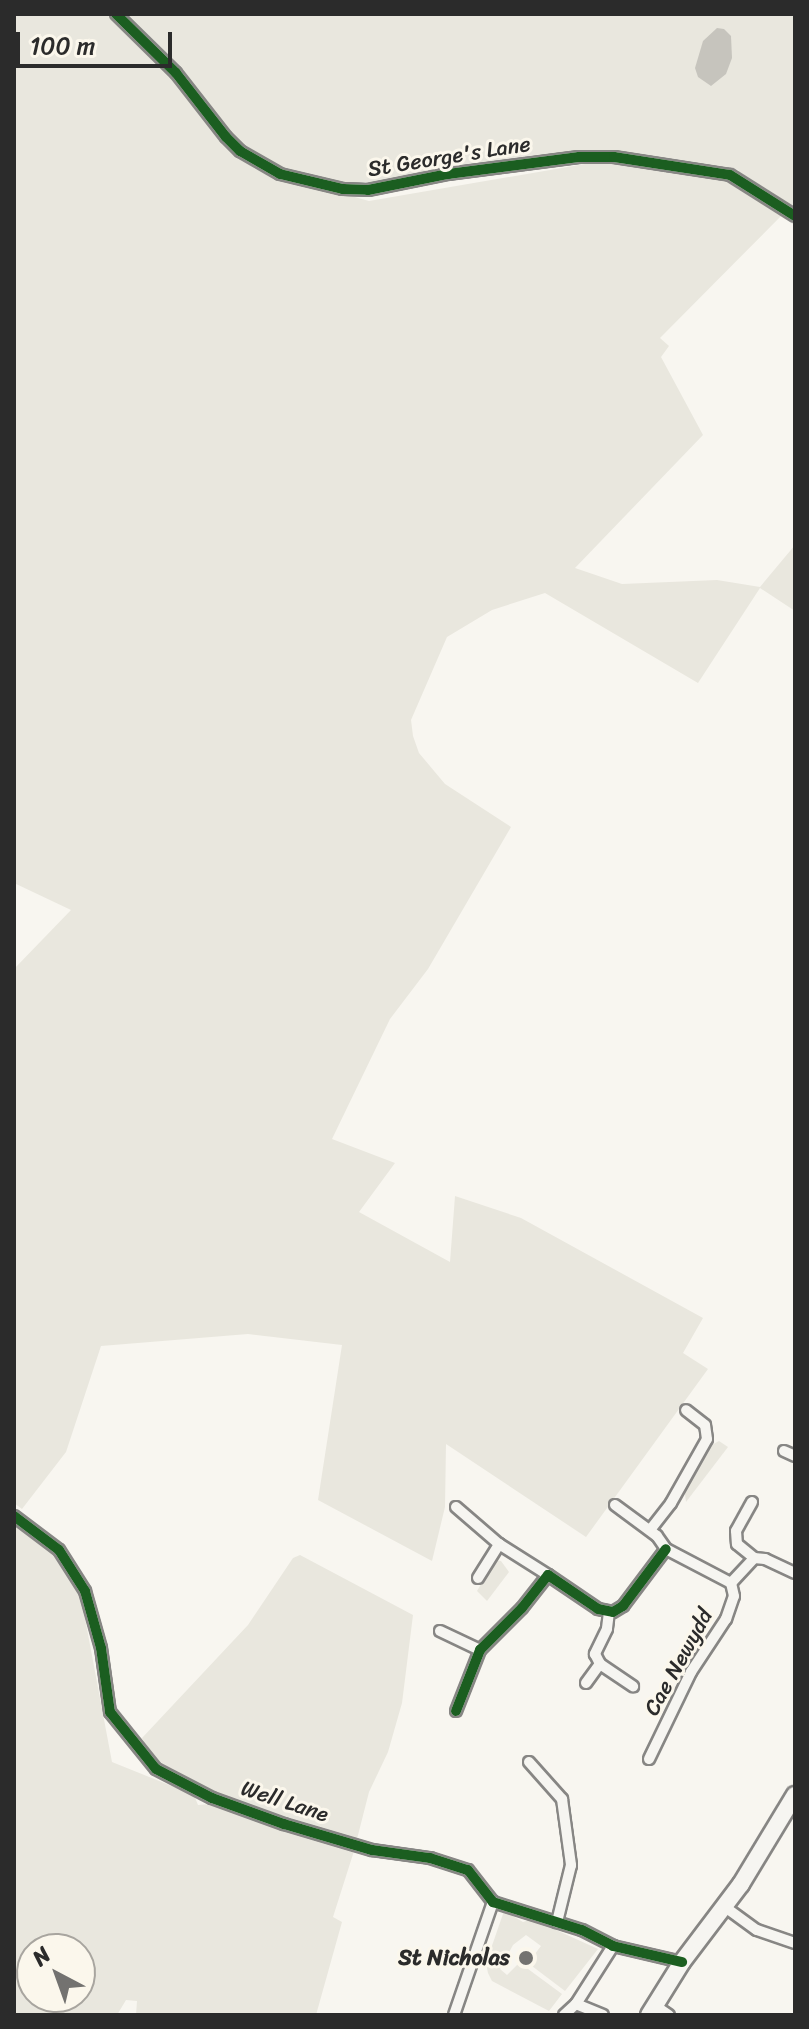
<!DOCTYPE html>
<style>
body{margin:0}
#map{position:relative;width:809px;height:2029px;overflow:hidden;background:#f8f6f0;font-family:Sriracha,sans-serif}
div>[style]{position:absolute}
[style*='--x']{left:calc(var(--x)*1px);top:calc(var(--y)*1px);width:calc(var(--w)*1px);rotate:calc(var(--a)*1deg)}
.green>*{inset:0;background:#e9e7de}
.water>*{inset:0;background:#c6c4bd}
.roads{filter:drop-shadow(2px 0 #878684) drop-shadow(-2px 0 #878684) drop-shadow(0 2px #878684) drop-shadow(0 -2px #878684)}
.minor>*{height:10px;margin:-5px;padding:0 5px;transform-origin:5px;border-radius:5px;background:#f6f5f1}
.primary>*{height:16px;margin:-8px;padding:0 8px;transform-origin:8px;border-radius:8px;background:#f6f5f1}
.cycleway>*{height:10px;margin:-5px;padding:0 5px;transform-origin:5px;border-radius:5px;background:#1b5e20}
.dots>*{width:22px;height:22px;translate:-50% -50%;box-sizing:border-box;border:4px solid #fbf7ec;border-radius:50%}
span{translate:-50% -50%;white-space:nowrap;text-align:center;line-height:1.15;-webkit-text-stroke:6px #fbf7ec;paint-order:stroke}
.street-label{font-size:22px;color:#2b2b2b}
.poi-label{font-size:22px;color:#2b2b2b;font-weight:700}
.right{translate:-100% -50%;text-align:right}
.frame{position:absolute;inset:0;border:16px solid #2b2b2b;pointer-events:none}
.north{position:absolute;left:16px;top:1933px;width:80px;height:80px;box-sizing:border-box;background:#fbf7ec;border:2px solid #a8a59f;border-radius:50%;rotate:319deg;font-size:22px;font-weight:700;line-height:32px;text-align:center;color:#2b2b2b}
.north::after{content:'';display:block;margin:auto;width:28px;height:36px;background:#737270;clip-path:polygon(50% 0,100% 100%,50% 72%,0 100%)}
.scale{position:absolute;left:16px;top:32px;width:156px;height:36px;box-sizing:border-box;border:4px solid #2b2b2b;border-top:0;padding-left:10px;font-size:24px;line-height:28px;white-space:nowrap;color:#2b2b2b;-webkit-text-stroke:6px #fbf7ec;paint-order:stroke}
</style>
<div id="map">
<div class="green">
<i style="clip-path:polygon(14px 14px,109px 14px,164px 69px,223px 144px,255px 169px,369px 201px,608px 160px,731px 182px,739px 170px,612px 151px,535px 155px,392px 182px,327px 182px,278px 166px,232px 137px,123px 14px,795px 14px,795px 224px,783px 214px,660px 338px,669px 346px,661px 357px,703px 435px,575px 568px,622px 584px,717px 580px,760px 587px,795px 545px,795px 611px,760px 588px,698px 683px,545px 593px,492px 610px,447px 637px,411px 720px,413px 736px,419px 753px,445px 784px,511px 827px,428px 969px,390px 1019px,332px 1139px,395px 1163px,359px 1212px,450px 1262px,455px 1196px,521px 1218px,703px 1318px,683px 1353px,708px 1369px,586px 1537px,446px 1444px,445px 1507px,432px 1561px,318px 1500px,342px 1345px,248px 1334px,101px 1346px,66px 1452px,22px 1509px,14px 1503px,14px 969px,71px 910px,14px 883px)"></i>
<i style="clip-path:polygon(719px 1441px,728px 1447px,686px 1502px,684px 1487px,710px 1446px)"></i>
<i style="clip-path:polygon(evenodd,14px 1524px,52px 1553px,81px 1597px,112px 1762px,194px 1795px,198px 1805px,210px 1804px,354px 1851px,333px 1917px,342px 1922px,316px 2015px,136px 2015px,137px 2001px,126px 2000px,117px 2015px,14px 2015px,14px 1524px,32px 1949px,80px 1949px,80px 1997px,32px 1997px,32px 1949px)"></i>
<i style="clip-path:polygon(300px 1555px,413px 1615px,402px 1703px,388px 1752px,369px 1792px,357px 1839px,189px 1786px,165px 1773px,149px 1753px,142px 1738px,248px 1625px,293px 1558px)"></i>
<i style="clip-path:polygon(495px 1560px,501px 1561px,509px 1572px,487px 1601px,477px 1591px)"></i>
<i style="clip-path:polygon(504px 1911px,523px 1922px,532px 1919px,598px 1949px,565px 1991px,528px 1963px,541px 1946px,526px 1935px,513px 1945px,500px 1969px,507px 1975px,518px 1964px,524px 1966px,562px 1994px,549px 2011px,492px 1981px,488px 1973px,486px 1963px)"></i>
</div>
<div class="water">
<i style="clip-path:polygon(717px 28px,724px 29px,731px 36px,732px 58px,726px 74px,711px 86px,698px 77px,695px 68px,703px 41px)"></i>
</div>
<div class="roads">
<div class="minor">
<i style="--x:116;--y:14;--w:84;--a:44.5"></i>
<i style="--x:176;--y:73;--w:81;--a:52"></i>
<i style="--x:226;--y:137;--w:20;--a:45"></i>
<i style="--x:240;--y:151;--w:46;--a:29.9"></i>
<i style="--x:280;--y:174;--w:65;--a:13.4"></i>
<i style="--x:343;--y:189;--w:25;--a:2"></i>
<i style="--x:368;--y:190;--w:82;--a:-11.3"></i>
<i style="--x:448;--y:174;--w:132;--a:-7.4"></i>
<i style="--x:579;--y:157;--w:35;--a:0"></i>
<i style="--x:614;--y:157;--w:117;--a:8.8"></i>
<i style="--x:730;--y:175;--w:77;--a:32.2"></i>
<i style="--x:784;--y:1451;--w:12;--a:24"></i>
<i style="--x:752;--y:1502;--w:33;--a:119"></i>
<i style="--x:736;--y:1531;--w:13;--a:86"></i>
<i style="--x:737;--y:1544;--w:22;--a:39"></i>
<i style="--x:754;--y:1558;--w:11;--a:5"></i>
<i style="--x:765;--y:1559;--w:33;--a:25"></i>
<i style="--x:615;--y:1505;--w:52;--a:36.4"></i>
<i style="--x:657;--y:1536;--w:16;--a:55"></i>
<i style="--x:666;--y:1549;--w:73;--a:27.6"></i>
<i style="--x:456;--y:1507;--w:57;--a:40.7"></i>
<i style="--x:499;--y:1544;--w:58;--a:32.3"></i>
<i style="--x:14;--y:1516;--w:56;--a:37.1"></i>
<i style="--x:59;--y:1550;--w:49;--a:57.6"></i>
<i style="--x:85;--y:1591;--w:59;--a:74.3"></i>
<i style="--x:101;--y:1648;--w:65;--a:82"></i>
<i style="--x:110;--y:1712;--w:73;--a:51.1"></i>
<i style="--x:156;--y:1769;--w:63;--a:27.4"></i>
<i style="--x:212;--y:1798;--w:77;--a:19.9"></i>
<i style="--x:284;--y:1824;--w:92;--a:16.5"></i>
<i style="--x:372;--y:1850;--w:59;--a:7.9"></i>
<i style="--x:430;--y:1858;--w:40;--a:18"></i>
<i style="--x:468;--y:1870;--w:41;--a:52"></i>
<i style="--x:493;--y:1902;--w:93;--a:17.5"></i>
<i style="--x:582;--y:1930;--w:35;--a:27"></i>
<i style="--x:613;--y:1946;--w:71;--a:13.1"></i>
<i style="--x:650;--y:1530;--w:34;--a:-52"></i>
<i style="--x:671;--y:1503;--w:73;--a:-60.6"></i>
<i style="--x:707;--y:1439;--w:14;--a:-98"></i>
<i style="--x:705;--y:1425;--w:24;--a:-142"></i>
<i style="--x:478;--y:1578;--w:40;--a:-58"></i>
<i style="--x:609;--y:1612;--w:17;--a:97"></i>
<i style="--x:607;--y:1629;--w:28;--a:116"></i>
<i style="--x:595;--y:1654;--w:11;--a:63"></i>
<i style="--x:600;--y:1664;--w:40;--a:34"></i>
<i style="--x:440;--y:1631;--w:44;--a:25.4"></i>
<i style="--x:586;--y:1683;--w:24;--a:-54"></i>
<i style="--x:456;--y:1711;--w:66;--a:-68.5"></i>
<i style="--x:480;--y:1650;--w:59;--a:-45"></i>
<i style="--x:522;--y:1608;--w:42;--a:-51.8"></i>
<i style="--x:548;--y:1575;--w:60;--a:34.2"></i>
<i style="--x:598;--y:1609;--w:15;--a:11"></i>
<i style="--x:613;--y:1612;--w:12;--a:-31"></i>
<i style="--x:623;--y:1606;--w:71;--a:-53"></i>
<i style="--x:649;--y:1759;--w:97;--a:-64.2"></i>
<i style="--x:691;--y:1672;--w:64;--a:-56.6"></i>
<i style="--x:726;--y:1619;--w:24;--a:-71"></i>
<i style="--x:734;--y:1596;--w:13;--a:-103"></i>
<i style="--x:731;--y:1583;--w:34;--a:-47"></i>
<i style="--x:529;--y:1762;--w:50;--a:48.3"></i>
<i style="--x:562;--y:1799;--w:67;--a:82.2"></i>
<i style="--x:571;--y:1865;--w:59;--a:103.8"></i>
<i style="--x:725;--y:1907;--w:39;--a:36"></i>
<i style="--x:757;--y:1930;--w:40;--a:18.9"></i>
<i style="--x:576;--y:2004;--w:29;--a:22"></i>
<i style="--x:654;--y:2005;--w:18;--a:34"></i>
<i style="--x:454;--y:2015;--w:120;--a:-71"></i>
<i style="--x:564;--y:2015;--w:16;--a:-43"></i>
<i style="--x:576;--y:2004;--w:69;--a:-57.5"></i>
</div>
<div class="primary">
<i style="--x:649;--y:2015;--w:62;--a:-58.1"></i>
<i style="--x:682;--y:1962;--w:98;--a:-52.9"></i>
<i style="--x:741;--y:1884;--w:104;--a:-58.8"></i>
</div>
</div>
<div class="cycleway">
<i style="--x:116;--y:14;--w:84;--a:44.5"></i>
<i style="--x:176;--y:73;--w:81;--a:52"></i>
<i style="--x:226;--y:137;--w:20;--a:45"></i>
<i style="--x:240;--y:151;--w:46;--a:29.9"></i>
<i style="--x:280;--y:174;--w:65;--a:13.4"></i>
<i style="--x:343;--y:189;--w:25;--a:2"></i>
<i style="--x:368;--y:190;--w:82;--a:-11.3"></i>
<i style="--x:448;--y:174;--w:132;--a:-7.4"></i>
<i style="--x:579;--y:157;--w:35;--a:0"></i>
<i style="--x:614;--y:157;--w:117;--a:8.8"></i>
<i style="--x:730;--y:175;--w:77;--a:32.2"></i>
<i style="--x:14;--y:1516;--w:56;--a:37.1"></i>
<i style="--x:59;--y:1550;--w:49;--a:57.6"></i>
<i style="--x:85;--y:1591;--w:59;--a:74.3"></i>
<i style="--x:101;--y:1648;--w:65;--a:82"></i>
<i style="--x:110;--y:1712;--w:73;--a:51.1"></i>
<i style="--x:156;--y:1769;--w:63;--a:27.4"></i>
<i style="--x:212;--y:1798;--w:77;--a:19.9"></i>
<i style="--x:284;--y:1824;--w:92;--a:16.5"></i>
<i style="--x:372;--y:1850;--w:59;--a:7.9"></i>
<i style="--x:430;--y:1858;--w:40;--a:18"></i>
<i style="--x:468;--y:1870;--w:41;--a:52"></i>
<i style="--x:493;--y:1902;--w:93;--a:17.5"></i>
<i style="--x:582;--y:1930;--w:35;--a:27"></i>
<i style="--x:613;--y:1946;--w:71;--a:13.1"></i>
<i style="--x:456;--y:1711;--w:66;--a:-68.5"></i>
<i style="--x:480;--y:1650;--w:59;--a:-45"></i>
<i style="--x:522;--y:1608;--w:42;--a:-51.8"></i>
<i style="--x:548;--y:1575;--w:60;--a:34.2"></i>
<i style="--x:598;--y:1609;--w:15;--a:11"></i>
<i style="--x:613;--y:1612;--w:12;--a:-31"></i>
<i style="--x:623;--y:1606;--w:71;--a:-53"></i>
</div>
<div class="dots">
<i style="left:526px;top:1958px;background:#737270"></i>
</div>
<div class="street-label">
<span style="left:449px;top:156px;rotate:-9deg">St George's Lane</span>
<span style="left:678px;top:1662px;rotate:-61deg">Cae Newydd</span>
<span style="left:285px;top:1801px;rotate:18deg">Well Lane</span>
</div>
<div class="poi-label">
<span class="right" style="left:510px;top:1958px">St Nicholas</span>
</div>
<div class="frame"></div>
<div class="north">N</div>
<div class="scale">100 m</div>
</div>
